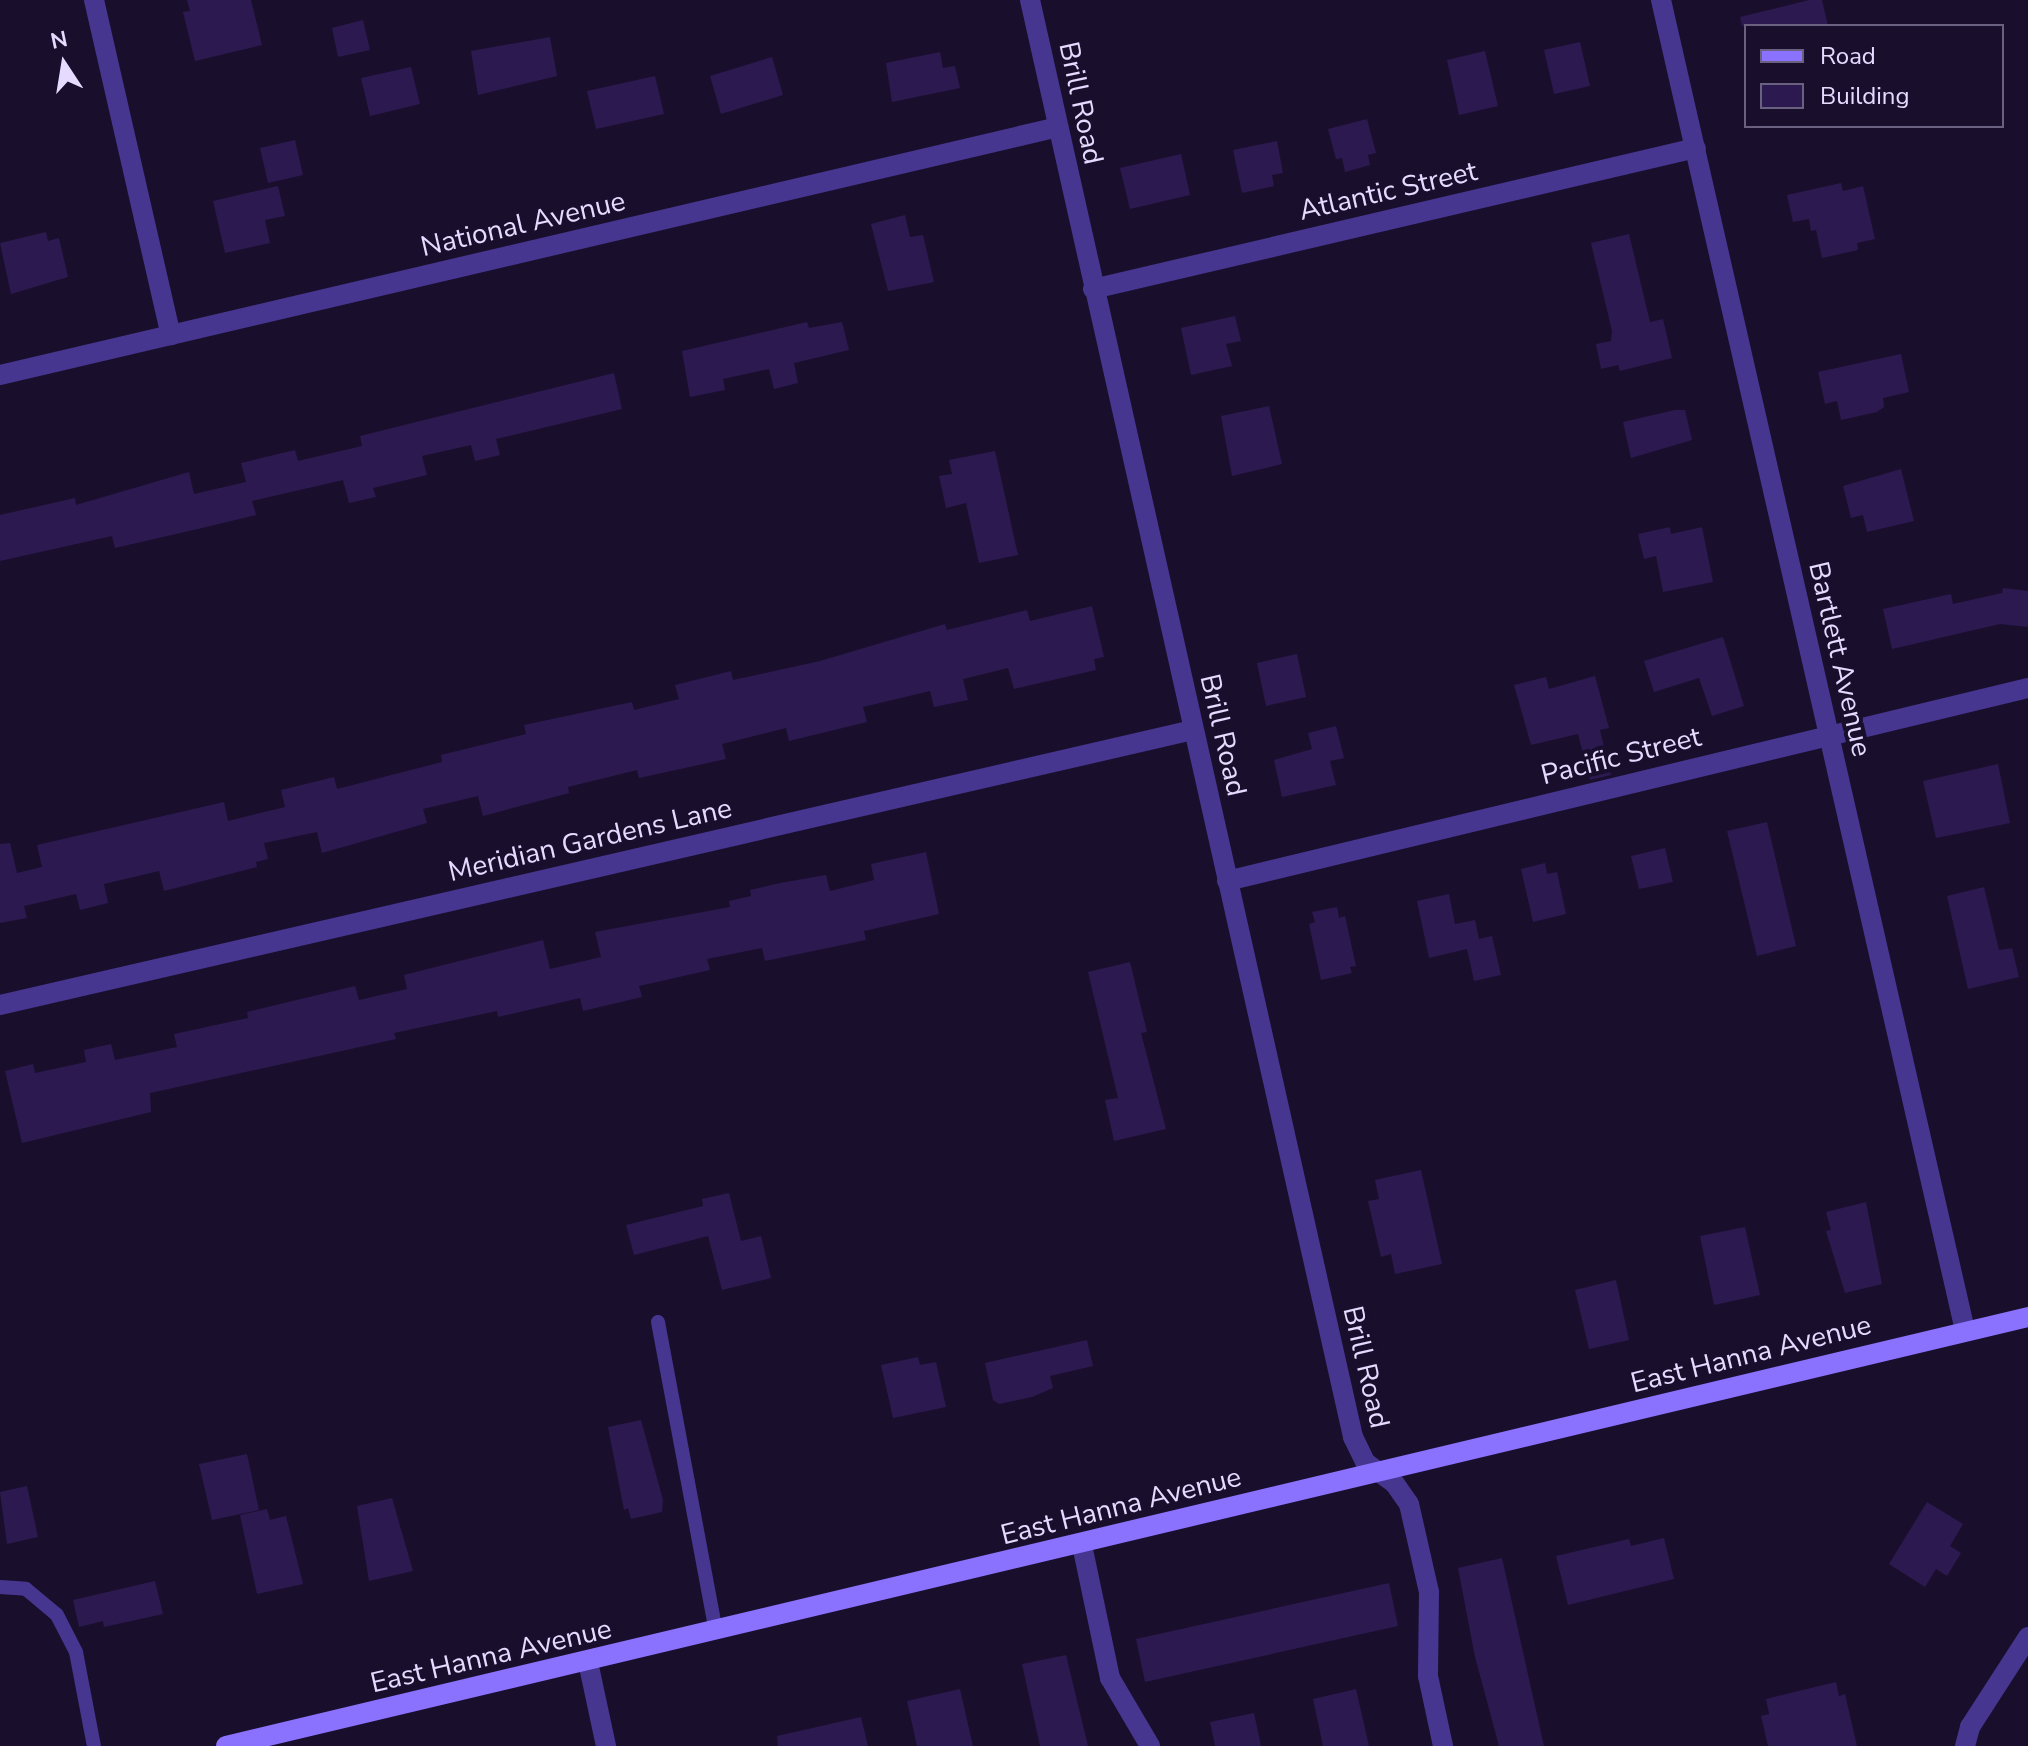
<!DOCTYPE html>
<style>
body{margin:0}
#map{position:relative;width:2028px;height:1746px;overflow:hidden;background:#190f2d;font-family:"Nunito Sans",sans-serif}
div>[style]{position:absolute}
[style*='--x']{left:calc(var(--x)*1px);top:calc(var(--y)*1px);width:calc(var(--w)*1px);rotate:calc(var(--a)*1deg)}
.building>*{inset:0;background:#2c1950}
.lane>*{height:14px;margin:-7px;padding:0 7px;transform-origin:7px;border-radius:7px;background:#463690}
.street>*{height:20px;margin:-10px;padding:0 10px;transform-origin:10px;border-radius:10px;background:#463690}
.secondary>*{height:20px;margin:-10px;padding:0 10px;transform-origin:10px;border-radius:10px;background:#8a72ff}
span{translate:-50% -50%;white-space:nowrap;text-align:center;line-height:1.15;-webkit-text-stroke:8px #190f2d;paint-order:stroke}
.street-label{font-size:28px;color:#e4dbff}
.legend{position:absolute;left:1744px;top:24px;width:260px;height:104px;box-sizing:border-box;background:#190f2d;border:2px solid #6a6181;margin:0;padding:10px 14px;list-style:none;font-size:24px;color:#e4dbff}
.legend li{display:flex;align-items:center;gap:16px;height:40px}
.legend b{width:40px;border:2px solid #6a6181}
.north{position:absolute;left:24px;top:24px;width:80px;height:80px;-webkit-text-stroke:6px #190f2d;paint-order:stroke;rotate:348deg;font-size:22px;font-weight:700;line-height:32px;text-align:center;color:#e4dbff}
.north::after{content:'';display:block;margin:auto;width:28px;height:36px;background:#e4dbff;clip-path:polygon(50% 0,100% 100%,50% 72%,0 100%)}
</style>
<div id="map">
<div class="building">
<i style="clip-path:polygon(187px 0,251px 0,262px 45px,195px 61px,183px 12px,190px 11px)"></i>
<i style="clip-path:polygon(1809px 0,1822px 0,1828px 26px,1742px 26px,1740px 17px)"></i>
<i style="clip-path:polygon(363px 20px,370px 50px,338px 57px,332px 28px)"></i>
<i style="clip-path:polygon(550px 37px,557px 76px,478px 95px,471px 51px)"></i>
<i style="clip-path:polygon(1580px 42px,1590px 86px,1554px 94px,1544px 50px)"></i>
<i style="clip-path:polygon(1485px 51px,1498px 106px,1459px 115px,1447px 60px)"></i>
<i style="clip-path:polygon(940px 52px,943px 68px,955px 66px,960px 88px,892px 102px,886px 63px)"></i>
<i style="clip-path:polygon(772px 57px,783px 95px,721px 114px,710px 76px)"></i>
<i style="clip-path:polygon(411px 67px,420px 104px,370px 116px,361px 78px)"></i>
<i style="clip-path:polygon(655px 76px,664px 114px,596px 129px,587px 91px)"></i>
<i style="clip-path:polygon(1367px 119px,1376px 153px,1368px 155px,1370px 165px,1345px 172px,1342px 158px,1336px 159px,1328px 129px)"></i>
<i style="clip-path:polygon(295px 140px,303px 175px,268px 183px,260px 148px)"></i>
<i style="clip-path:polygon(1277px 141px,1283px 173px,1272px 175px,1274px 186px,1242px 193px,1233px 150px)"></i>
<i style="clip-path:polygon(1181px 154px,1190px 195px,1130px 209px,1120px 168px)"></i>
<i style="clip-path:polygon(1841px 183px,1843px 191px,1863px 186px,1875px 239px,1857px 243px,1858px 250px,1822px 258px,1816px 230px,1811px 231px,1809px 219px,1793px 222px,1787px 195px)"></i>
<i style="clip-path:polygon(278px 186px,285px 216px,265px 220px,270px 243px,225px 253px,213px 201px)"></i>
<i style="clip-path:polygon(905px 215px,910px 237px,923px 235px,934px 282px,888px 291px,871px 224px)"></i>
<i style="clip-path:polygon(46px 232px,48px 241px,59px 238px,68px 277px,11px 294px,0 243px)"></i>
<i style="clip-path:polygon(1629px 234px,1650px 322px,1663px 319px,1672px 358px,1620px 371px,1618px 365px,1601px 369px,1596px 344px,1611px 341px,1612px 331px,1591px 243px)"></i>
<i style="clip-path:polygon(1235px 316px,1241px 341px,1226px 344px,1232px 366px,1191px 375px,1181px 328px)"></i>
<i style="clip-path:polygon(807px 322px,809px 328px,842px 322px,849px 350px,794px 363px,798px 383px,774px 389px,769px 369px,723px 379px,725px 390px,690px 397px,682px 351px)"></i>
<i style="clip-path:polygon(1901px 354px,1909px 392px,1883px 398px,1884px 407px,1877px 412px,1841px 420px,1837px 401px,1825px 404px,1818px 372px)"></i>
<i style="clip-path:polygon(614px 373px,622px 409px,496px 439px,500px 455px,475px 461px,471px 445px,422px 456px,427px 475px,373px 488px,376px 497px,349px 503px,343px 480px,252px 501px,256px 515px,202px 528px,115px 548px,112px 536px,0 561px,0 515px,75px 498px,76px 505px,189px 472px,194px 494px,246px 482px,241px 463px,295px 450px,298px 461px,362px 446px,360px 436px)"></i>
<i style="clip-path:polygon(1269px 406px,1282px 464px,1232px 476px,1221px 416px)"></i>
<i style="clip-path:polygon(1675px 410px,1685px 410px,1692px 440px,1631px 458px,1623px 422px)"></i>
<i style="clip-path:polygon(995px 451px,1018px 555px,979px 563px,966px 503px,946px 508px,939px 476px,952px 474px,949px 460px)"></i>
<i style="clip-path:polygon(1901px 469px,1914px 521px,1867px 532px,1863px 515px,1851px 518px,1843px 486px)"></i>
<i style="clip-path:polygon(1670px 527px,1671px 534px,1702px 527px,1713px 582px,1663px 592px,1656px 556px,1644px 559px,1638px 534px)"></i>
<i style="clip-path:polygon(2003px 588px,2028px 591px,2028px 627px,2000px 624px,1892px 649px,1883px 609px,1951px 594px,1953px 604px,2002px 593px)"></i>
<i style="clip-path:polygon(1092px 606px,1104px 657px,1094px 659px,1096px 670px,1014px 689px,1008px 668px,963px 679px,968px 700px,934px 707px,930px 691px,863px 707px,867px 722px,789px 741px,786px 728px,722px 744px,726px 759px,639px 778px,637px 770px,568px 787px,569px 793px,483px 816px,478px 796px,423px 809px,427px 823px,322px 853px,317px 832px,264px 843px,268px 859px,256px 862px,257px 867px,164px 891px,159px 871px,104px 884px,108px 903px,80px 910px,76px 894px,24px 906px,27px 918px,0 923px,0 844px,10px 843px,17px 873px,42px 867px,37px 845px,224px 802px,228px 821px,285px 807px,281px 790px,334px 777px,337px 789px,442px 762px,441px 755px,526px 734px,524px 725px,632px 702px,634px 710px,679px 699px,675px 685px,731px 671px,733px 680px,820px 661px,945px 624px,947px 630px,1027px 610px,1030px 621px)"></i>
<i style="clip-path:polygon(1723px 637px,1744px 706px,1712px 716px,1699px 678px,1654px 692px,1644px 661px)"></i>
<i style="clip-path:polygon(1297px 654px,1306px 697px,1266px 706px,1257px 663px)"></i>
<i style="clip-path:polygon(1595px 676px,1609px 728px,1600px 730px,1611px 775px,1590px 780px,1578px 734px,1531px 745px,1514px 685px,1546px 677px,1549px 689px)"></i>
<i style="clip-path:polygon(1336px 726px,1344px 758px,1330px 761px,1336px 785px,1282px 797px,1274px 760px,1312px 749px,1308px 733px)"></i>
<i style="clip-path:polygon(1998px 764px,2010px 823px,1936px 838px,1923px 781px)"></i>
<i style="clip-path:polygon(1767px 822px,1796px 946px,1757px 956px,1727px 831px)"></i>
<i style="clip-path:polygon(1665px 848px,1673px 882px,1639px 889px,1631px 856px)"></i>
<i style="clip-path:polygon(926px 852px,939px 914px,864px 931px,866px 940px,765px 961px,762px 948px,707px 959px,710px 970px,639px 986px,642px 997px,583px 1011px,580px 998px,498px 1017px,497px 1011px,394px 1033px,396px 1039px,150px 1093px,151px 1112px,22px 1143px,5px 1071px,33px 1064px,35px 1073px,86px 1062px,84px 1050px,111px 1044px,115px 1060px,177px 1047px,174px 1034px,248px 1018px,247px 1012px,355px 986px,359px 1000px,407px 989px,404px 975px,543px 940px,550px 969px,601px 957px,595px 932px,730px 907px,729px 901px,751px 896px,750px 890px,780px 883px,826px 875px,830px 891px,874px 880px,871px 864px)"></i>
<i style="clip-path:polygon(1545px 863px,1547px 874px,1557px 872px,1566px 914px,1533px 922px,1521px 869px)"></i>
<i style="clip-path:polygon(1984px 887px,1999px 950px,2012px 948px,2019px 977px,1968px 989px,1947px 896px)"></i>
<i style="clip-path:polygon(1449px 894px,1455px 924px,1475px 920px,1479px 939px,1492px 936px,1501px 975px,1474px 981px,1467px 949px,1429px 958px,1417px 901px)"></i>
<i style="clip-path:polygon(1337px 907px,1339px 918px,1345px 916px,1356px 966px,1350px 967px,1352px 973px,1321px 980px,1309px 924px,1315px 922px,1312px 912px)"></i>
<i style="clip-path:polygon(1130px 962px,1147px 1032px,1141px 1033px,1166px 1129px,1114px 1141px,1105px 1100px,1118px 1098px,1088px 972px)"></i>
<i style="clip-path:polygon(1421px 1170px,1442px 1264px,1395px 1274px,1391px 1254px,1381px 1257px,1368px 1201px,1379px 1199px,1375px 1180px)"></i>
<i style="clip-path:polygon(729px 1193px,741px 1241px,761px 1236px,771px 1278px,722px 1290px,708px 1236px,634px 1255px,626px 1225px,703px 1206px,702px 1199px)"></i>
<i style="clip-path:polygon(1866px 1202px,1882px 1284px,1845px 1293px,1826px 1231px,1831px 1230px,1826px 1212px)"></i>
<i style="clip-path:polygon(1745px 1227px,1760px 1295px,1714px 1305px,1700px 1236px)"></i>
<i style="clip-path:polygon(1616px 1280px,1629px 1340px,1589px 1349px,1575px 1290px)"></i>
<i style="clip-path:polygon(1087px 1340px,1093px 1366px,1050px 1376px,1053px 1388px,1032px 1397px,999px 1404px,993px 1400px,985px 1363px)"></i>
<i style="clip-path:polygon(918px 1357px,920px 1365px,936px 1362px,946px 1407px,893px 1418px,881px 1365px)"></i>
<i style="clip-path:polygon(641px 1420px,663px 1500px,662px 1512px,631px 1519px,628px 1508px,624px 1510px,608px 1427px)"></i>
<i style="clip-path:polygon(247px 1454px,259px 1510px,212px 1520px,199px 1464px)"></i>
<i style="clip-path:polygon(27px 1486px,38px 1537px,7px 1544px,0 1492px)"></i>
<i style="clip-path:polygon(392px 1498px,413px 1571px,369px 1581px,357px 1506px)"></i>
<i style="clip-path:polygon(1927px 1502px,1963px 1524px,1950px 1546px,1961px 1553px,1947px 1576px,1936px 1569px,1925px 1587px,1889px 1564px)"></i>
<i style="clip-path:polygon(267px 1509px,270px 1520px,286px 1516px,303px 1584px,257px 1594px,240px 1515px)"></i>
<i style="clip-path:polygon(1664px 1538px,1674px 1579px,1568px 1605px,1556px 1556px,1629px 1539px,1631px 1546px)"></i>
<i style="clip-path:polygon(1502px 1558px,1544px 1746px,1499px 1746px,1475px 1657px,1458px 1568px)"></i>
<i style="clip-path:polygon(155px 1581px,163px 1614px,104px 1627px,103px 1621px,79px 1627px,73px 1600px)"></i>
<i style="clip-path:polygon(1389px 1583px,1398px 1626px,1145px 1682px,1136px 1639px)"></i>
<i style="clip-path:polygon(1066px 1655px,1088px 1746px,1040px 1746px,1022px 1664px)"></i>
<i style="clip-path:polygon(1836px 1682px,1839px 1696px,1845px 1694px,1857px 1746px,1768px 1746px,1761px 1716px,1769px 1714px,1766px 1699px)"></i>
<i style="clip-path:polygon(960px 1689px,973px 1746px,917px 1746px,907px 1701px)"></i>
<i style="clip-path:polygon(1356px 1689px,1369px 1746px,1323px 1746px,1313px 1699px)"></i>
<i style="clip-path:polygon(1254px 1713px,1261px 1746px,1215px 1746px,1210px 1722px)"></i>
<i style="clip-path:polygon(861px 1717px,868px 1746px,778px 1746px,777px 1736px)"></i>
</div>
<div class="lane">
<i style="--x:658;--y:1322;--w:315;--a:79.4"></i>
<i style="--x:0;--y:1587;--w:26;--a:4"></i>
<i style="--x:26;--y:1589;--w:40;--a:40"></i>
<i style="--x:57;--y:1615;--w:42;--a:62.8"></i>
<i style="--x:76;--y:1652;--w:96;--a:79.2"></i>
</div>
<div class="street">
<i style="--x:94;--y:0;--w:344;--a:77.1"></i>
<i style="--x:1030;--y:0;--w:1473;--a:77.33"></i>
<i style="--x:1353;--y:1437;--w:28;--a:64"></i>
<i style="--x:1365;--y:1462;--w:37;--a:36"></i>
<i style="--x:1395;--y:1484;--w:24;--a:55"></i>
<i style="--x:1409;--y:1504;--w:90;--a:77.2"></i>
<i style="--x:1429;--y:1592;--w:84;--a:90.7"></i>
<i style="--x:1428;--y:1676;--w:72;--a:77.9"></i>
<i style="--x:1661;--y:0;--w:1365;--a:77.13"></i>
<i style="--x:1093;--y:289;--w:619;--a:-13.16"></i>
<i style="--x:0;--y:375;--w:1087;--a:-13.19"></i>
<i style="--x:1227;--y:881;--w:824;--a:-13.55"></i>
<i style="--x:0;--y:1005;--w:1224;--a:-12.98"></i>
<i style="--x:1082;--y:1545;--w:136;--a:78.1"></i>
<i style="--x:1110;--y:1678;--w:79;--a:59.5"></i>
<i style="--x:588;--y:1662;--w:86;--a:77.9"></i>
<i style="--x:1965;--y:1746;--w:20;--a:-75"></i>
<i style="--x:1970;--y:1727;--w:107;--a:-57.2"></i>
</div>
<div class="secondary">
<i style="--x:226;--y:1746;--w:1852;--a:-13.39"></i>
</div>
<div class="street-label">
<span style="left:1081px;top:103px;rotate:78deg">Brill Road</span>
<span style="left:1388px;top:191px;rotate:-13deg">Atlantic Street</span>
<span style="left:523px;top:224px;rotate:-13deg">National Avenue</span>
<span style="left:1840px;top:659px;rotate:77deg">Bartlett Avenue</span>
<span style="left:1223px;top:735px;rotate:77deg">Brill Road</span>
<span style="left:1621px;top:756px;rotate:-14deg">Pacific Street</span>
<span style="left:590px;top:840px;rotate:-13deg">Meridian Gardens Lane</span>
<span style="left:1751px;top:1354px;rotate:-14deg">East Hanna Avenue</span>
<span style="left:1366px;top:1367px;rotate:77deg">Brill Road</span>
<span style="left:1121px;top:1506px;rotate:-14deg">East Hanna Avenue</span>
<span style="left:491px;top:1656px;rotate:-13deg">East Hanna Avenue</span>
</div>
<ul class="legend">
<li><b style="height:10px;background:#8a72ff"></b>Road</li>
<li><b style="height:22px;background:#2c1950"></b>Building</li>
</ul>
<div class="north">N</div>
</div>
